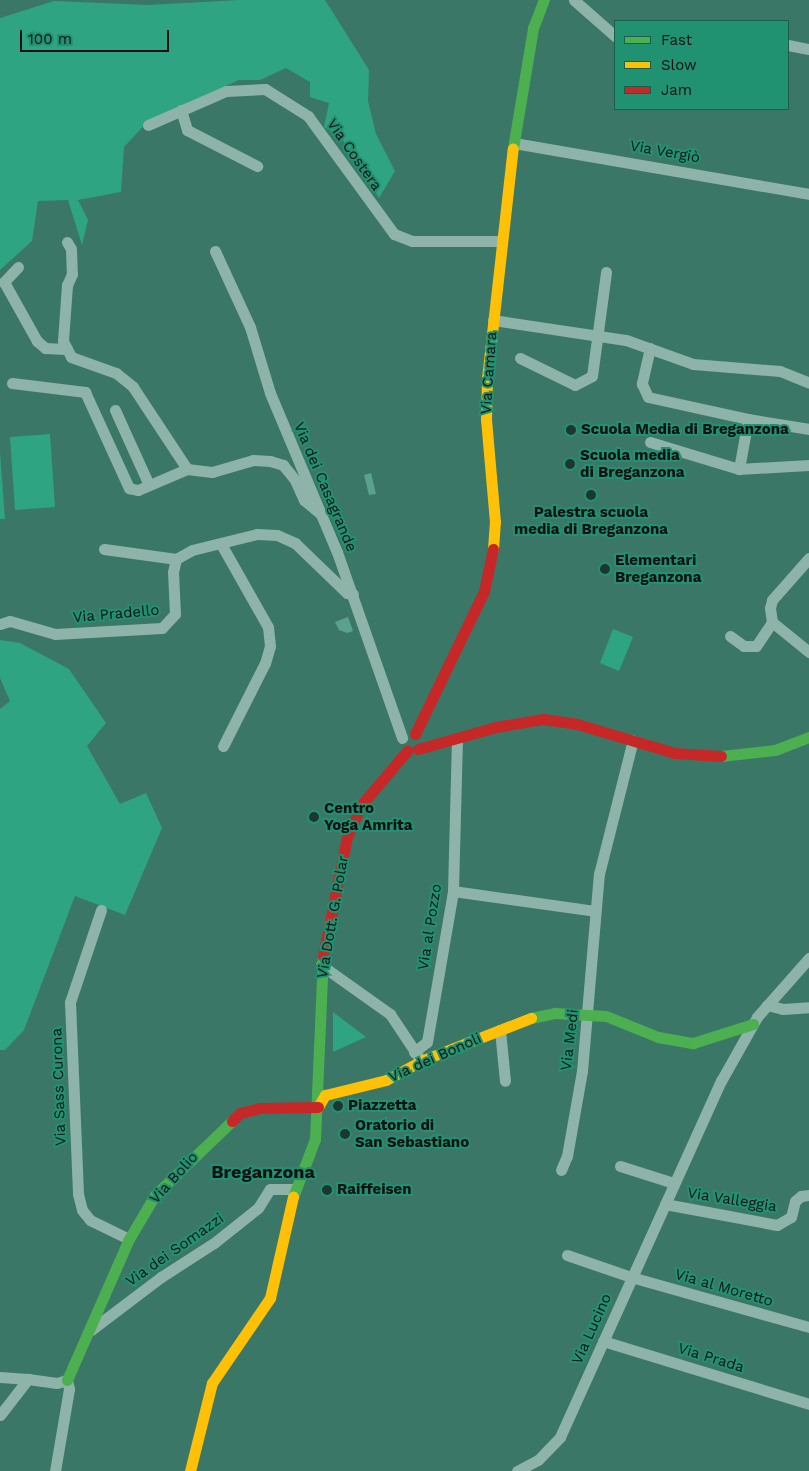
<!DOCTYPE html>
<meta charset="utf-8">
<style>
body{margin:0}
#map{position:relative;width:809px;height:1471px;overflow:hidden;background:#3a7766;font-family:"Work Sans",sans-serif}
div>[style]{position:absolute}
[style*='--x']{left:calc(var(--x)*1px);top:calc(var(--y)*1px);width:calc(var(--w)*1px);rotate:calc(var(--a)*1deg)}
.green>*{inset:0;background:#2fa482}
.water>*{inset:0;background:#59a38e}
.street>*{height:11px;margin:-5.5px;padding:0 5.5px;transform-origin:5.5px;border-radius:5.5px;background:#8eb3a9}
.fast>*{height:11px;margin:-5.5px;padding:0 5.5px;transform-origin:5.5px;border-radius:5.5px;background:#4caf50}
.slow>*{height:11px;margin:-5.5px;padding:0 5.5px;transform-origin:5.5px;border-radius:5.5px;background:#ffc107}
.jam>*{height:11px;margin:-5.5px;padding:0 5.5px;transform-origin:5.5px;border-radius:5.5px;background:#c62828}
.dots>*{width:14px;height:14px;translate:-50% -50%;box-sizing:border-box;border:2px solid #209171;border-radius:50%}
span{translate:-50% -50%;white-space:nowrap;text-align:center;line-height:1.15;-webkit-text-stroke:4px #209171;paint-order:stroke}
.street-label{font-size:15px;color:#111}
.poi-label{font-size:15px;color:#111;font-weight:700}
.left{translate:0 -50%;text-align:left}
.quarter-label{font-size:18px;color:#111;font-weight:700}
.legend{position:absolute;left:614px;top:20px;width:175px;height:90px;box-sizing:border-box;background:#209171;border:1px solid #1a5e4b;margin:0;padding:6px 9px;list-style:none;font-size:15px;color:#111}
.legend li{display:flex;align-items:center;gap:10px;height:25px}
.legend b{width:25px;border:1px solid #1a5e4b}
.scale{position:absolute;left:20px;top:30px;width:149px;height:22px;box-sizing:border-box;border:2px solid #111;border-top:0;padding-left:6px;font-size:15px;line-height:18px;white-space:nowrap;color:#111;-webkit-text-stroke:4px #209171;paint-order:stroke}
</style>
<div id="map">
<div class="green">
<i style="clip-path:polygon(239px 0,325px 0,369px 70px,368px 101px,376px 134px,395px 171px,379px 198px,341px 137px,324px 127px,329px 103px,310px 97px,310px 82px,286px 68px,260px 80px,239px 80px,149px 120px,124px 147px,121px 192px,78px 200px,88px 220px,82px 245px,68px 200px,38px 201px,32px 241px,0 270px,0 18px,54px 1px,148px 5px)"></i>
<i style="clip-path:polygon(50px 434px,55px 507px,15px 510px,10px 437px)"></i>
<i style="clip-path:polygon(0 452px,5px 519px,0 519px)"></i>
<i style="clip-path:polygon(613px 629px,633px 637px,619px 671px,600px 663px)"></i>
<i style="clip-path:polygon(0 640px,20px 643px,69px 669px,106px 723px,87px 746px,120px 804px,146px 793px,162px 828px,125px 915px,75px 896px,24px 1030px,5px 1050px,0 1050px,0 709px,10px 701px,0 678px)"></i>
<i style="clip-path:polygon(333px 1012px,366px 1037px,333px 1052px)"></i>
</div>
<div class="water">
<i style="clip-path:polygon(371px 473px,376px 494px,369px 495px,364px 475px)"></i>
<i style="clip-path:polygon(348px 617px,353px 631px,347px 633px,339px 630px,335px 622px)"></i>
</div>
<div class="street">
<i style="--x:574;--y:0;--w:55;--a:41.3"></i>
<i style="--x:788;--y:45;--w:21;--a:11"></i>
<i style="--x:181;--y:110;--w:21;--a:73"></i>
<i style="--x:187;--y:130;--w:79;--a:27.2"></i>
<i style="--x:148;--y:125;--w:85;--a:-23.6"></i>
<i style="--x:226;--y:91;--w:39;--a:-3"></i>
<i style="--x:265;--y:89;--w:51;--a:32.1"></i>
<i style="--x:308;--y:116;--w:146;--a:53.9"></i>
<i style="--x:394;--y:234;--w:19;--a:21"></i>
<i style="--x:412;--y:241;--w:90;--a:0"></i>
<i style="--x:514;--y:143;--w:299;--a:9.8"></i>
<i style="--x:67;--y:242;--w:8;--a:60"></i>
<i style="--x:71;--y:249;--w:25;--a:88"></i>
<i style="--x:72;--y:274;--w:12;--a:114"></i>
<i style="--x:67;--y:285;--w:56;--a:94.1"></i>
<i style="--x:63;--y:341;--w:18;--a:63"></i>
<i style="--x:71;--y:357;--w:48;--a:19.6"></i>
<i style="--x:116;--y:373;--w:22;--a:39"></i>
<i style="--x:133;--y:387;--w:98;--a:56.6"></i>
<i style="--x:187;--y:469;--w:25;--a:7"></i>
<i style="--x:212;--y:472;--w:43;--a:-16.3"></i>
<i style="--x:253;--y:460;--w:17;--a:3"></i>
<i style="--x:270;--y:461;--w:14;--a:17"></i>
<i style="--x:283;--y:465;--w:19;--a:51"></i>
<i style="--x:295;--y:480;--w:22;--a:66"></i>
<i style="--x:304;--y:500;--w:23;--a:40"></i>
<i style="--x:215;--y:251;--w:84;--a:65.3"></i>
<i style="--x:250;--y:327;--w:69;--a:73.1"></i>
<i style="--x:270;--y:393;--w:173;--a:67.2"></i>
<i style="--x:337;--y:552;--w:197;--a:70.7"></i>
<i style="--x:18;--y:267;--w:21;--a:133"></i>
<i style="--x:4;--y:282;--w:68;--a:60.8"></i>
<i style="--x:37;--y:341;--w:11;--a:41"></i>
<i style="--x:45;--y:348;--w:20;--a:3"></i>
<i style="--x:493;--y:320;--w:134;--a:8.6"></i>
<i style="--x:626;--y:340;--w:71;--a:19.7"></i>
<i style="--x:693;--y:364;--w:87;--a:4.6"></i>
<i style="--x:780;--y:371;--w:31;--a:22"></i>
<i style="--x:650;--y:348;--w:37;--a:103"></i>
<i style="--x:642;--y:384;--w:14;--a:65"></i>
<i style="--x:648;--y:397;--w:102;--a:12.4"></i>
<i style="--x:520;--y:358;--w:61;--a:26.1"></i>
<i style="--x:575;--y:385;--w:19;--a:-28"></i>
<i style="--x:592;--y:376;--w:105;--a:-82.3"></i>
<i style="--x:12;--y:383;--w:74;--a:7"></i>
<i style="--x:85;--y:392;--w:106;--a:65.4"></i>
<i style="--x:129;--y:488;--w:9;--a:13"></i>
<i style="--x:138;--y:490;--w:53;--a:-23.2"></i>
<i style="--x:115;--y:410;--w:82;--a:65.6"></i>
<i style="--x:809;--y:429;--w:62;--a:-170.7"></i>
<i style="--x:748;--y:419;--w:51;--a:100.2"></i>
<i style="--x:739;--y:469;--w:70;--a:-3.3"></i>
<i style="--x:650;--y:442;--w:93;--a:16.9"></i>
<i style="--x:221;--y:544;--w:95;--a:60.5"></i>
<i style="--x:268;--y:627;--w:19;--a:84"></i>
<i style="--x:270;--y:646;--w:18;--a:106"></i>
<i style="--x:265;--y:663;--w:93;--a:116.8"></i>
<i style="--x:104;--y:549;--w:73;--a:7.9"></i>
<i style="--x:176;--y:559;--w:18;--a:-29"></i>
<i style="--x:192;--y:550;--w:67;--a:-13.8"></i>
<i style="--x:257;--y:534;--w:20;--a:3"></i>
<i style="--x:277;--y:535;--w:20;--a:24"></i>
<i style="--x:295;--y:543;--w:72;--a:43.9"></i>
<i style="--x:347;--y:593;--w:6;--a:9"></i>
<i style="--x:809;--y:558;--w:56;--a:131.4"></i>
<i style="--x:772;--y:600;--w:8;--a:104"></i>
<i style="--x:770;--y:608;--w:14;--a:82"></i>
<i style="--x:772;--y:622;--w:48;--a:39"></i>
<i style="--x:0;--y:624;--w:10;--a:-17"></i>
<i style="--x:10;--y:621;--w:47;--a:16.1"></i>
<i style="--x:55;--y:634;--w:107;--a:-3.2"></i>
<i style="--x:162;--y:628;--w:19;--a:-47"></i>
<i style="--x:175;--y:614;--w:42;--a:-92.7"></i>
<i style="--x:173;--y:572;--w:13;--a:-77"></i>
<i style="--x:730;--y:636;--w:17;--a:36"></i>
<i style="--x:744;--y:646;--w:12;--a:0"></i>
<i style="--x:756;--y:646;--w:29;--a:-56"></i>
<i style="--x:453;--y:891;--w:143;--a:8"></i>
<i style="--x:101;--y:910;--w:97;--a:108.6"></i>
<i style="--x:70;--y:1002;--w:192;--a:87.6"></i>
<i style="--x:78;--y:1194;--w:16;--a:76"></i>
<i style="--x:82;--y:1210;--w:13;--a:51"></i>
<i style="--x:90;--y:1220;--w:43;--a:26"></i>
<i style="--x:321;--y:965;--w:85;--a:35.4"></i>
<i style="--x:390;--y:1014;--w:50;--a:56.3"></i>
<i style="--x:767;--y:1005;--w:16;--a:14"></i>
<i style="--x:783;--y:1009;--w:26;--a:-4"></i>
<i style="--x:500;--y:1030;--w:51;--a:84.4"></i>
<i style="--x:414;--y:1052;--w:16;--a:-38"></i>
<i style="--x:427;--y:1042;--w:153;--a:-80.2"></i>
<i style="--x:453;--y:891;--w:151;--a:-88.5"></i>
<i style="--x:620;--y:1166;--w:57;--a:17.5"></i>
<i style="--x:561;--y:1170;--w:15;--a:-67"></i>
<i style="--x:567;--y:1156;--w:86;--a:-80"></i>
<i style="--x:582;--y:1071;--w:198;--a:-85.1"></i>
<i style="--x:599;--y:874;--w:138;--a:-75.8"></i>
<i style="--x:665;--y:1204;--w:114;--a:10.6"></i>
<i style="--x:777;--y:1225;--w:16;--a:-30"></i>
<i style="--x:791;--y:1217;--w:16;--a:-76"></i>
<i style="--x:795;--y:1201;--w:8;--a:-40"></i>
<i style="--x:801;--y:1196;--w:8;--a:-7"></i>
<i style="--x:567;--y:1255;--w:68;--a:19"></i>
<i style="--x:631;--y:1277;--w:185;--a:15.7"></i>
<i style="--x:91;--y:1330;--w:88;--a:-37.1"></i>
<i style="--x:161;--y:1277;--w:63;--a:-32.7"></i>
<i style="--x:214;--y:1243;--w:56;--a:-38.5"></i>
<i style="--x:258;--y:1208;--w:22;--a:-58"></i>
<i style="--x:270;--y:1189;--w:25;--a:0"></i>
<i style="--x:603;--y:1341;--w:215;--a:17"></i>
<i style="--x:0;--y:1377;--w:28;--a:4"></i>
<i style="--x:0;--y:1415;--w:46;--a:-52.1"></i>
<i style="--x:28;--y:1379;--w:29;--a:8"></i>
<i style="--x:57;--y:1383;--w:10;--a:-17"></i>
<i style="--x:67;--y:1380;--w:9;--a:77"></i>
<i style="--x:69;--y:1389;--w:83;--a:99.7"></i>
<i style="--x:517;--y:1471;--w:24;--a:-28"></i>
<i style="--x:538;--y:1460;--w:32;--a:-46"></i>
<i style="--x:560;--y:1437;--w:391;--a:-65.7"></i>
<i style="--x:721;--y:1081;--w:73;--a:-60.6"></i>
<i style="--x:757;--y:1017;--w:79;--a:-48.6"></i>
</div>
<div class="fast">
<i style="--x:513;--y:148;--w:122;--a:-80.5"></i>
<i style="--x:533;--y:28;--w:30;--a:-69"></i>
<i style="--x:721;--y:756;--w:54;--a:-6.3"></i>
<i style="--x:775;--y:750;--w:36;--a:-21"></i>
<i style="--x:531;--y:1018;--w:25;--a:-12"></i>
<i style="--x:555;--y:1013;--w:51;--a:3.4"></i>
<i style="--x:606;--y:1016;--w:56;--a:22"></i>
<i style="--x:658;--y:1037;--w:36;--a:10"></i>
<i style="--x:693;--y:1043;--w:63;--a:-17.6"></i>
<i style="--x:293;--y:1197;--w:62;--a:-69.2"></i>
<i style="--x:315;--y:1139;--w:183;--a:-87.5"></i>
<i style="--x:67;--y:1380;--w:154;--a:-66.3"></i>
<i style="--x:129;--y:1239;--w:51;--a:-59.4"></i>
<i style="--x:155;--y:1195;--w:107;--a:-43.9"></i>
</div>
<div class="slow">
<i style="--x:493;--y:549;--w:27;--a:-86"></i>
<i style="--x:495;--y:522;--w:102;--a:-95"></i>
<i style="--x:486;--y:420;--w:42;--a:-88.6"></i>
<i style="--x:487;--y:378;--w:231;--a:-83.6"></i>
<i style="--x:318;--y:1107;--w:14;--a:-60"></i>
<i style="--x:325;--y:1095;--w:63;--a:-13.8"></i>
<i style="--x:386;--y:1080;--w:42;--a:-28.4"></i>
<i style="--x:423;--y:1060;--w:116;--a:-21.3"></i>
<i style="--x:190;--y:1471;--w:91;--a:-76"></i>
<i style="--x:212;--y:1383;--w:103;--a:-55.7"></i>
<i style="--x:270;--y:1298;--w:104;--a:-77.2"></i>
</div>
<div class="jam">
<i style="--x:415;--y:734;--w:159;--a:-64.2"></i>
<i style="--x:484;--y:591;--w:43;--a:-77.9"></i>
<i style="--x:418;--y:749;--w:81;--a:-15.8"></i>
<i style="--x:496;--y:727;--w:48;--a:-9.7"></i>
<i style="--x:543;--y:719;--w:34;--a:8"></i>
<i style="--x:577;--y:724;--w:102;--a:16.5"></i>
<i style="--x:675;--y:753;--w:46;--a:3.7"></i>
<i style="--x:323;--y:956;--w:121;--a:-78.6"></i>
<i style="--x:347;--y:837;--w:36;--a:-66"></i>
<i style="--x:362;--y:804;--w:70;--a:-49.7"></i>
<i style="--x:232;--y:1121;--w:11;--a:-45"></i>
<i style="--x:240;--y:1113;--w:21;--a:-14"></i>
<i style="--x:260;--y:1108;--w:58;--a:-1"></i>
</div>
<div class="dots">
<i style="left:571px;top:430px;background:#1f352f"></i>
<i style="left:570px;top:464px;background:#1f352f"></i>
<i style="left:591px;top:495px;background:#1f352f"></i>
<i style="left:605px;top:569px;background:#1f352f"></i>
<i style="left:314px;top:817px;background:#1f352f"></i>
<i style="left:338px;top:1106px;background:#1f352f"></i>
<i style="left:345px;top:1134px;background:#1f352f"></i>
<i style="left:327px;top:1190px;background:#1f352f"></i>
</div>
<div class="street-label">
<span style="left:665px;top:152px;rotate:10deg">Via Vergiò</span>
<span style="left:354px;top:155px;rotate:55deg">Via Costera</span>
<span style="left:489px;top:373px;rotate:-86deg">Via Camara</span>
<span style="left:325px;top:487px;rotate:67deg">Via dei Casagrande</span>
<span style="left:116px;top:614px;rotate:-5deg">Via Pradello</span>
<span style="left:333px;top:917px;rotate:-80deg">Via Dott. G. Polar</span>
<span style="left:430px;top:927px;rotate:-81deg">Via al Pozzo</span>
<span style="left:570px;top:1040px;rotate:-83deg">Via Medi</span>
<span style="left:435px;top:1058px;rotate:-24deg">Via dei Bonoli</span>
<span style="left:59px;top:1087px;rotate:-92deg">Via Sass Curona</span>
<span style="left:174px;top:1178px;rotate:-48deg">Via Bolio</span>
<span style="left:732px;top:1200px;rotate:9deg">Via Valleggia</span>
<span style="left:175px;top:1250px;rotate:-35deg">Via dei Somazzi</span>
<span style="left:724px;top:1288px;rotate:16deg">Via al Moretto</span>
<span style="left:592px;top:1329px;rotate:-66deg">Via Lucino</span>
<span style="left:711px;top:1358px;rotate:17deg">Via Prada</span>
</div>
<div class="poi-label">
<span class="left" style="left:581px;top:430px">Scuola Media di Breganzona</span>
<span class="left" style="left:580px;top:464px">Scuola media<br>di Breganzona</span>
<span style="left:591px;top:521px">Palestra scuola<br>media di Breganzona</span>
<span class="left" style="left:615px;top:569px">Elementari<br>Breganzona</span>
<span class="left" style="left:324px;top:817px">Centro<br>Yoga Amrita</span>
<span class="left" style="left:348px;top:1106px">Piazzetta</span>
<span class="left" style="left:355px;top:1134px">Oratorio di<br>San Sebastiano</span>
<span class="left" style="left:337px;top:1190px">Raiffeisen</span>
</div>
<div class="quarter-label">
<span style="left:263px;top:1172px">Breganzona</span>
</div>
<ul class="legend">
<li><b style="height:6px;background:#4caf50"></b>Fast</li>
<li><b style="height:6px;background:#ffc107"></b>Slow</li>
<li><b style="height:6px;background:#c62828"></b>Jam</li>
</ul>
<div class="scale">100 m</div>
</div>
